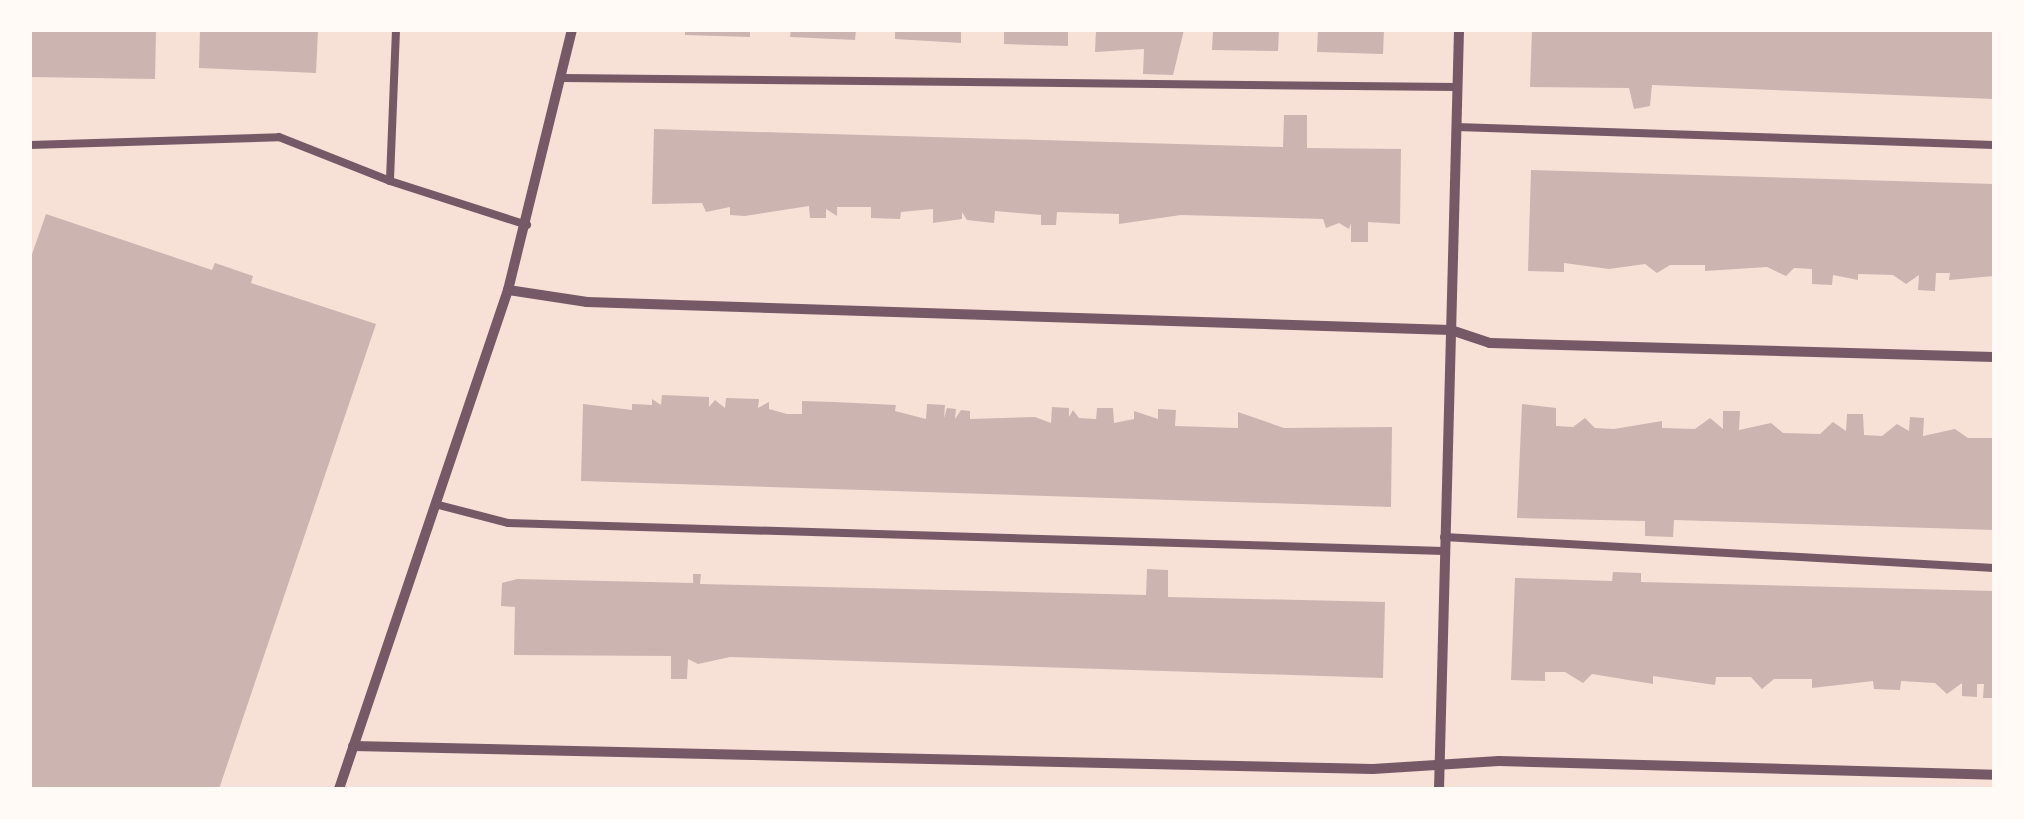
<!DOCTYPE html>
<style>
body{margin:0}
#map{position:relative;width:2024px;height:819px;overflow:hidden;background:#f7e1d7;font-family:"Roboto Serif",serif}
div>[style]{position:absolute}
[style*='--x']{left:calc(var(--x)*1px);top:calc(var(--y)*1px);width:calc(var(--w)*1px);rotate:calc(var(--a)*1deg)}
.building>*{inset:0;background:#ccb4b1}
.service>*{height:8px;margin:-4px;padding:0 4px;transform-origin:4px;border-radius:4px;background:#755966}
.minor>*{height:10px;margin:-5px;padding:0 5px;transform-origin:5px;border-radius:5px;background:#755966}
span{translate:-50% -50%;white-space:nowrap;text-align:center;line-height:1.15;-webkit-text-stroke:9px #fffaf5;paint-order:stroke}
.frame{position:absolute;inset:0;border:32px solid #fffaf5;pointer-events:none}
</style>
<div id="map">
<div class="building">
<i style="clip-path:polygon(30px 30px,156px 30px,155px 79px,30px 77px)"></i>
<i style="clip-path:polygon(200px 30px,318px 30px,316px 73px,199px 68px)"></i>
<i style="clip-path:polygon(685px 30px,750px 30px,750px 37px,685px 35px)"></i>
<i style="clip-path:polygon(791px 30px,856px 30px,855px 40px,790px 37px)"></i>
<i style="clip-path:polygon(895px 30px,961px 30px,961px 43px,895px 39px)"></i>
<i style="clip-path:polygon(1004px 30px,1068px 30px,1068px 46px,1004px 44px)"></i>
<i style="clip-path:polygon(1096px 30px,1184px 30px,1173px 75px,1143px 74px,1144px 49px,1095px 52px)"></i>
<i style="clip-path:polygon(1213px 30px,1279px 30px,1278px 51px,1212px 50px)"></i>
<i style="clip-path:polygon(1318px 30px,1384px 30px,1383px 54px,1317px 52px)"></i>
<i style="clip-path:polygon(1532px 30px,1994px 30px,1994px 99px,1652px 85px,1650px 106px,1634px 109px,1629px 88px,1530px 87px)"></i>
<i style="clip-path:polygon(1284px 115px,1307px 115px,1307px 148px,1401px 149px,1400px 224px,1368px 222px,1368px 242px,1351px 242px,1351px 223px,1349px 229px,1339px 223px,1326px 228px,1323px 219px,1181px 215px,1119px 224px,1119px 214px,1057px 212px,1056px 225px,1041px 225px,1041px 215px,995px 211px,994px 223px,967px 220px,962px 212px,962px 219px,933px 223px,933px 209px,901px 212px,900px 219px,871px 218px,871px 207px,837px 207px,837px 216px,826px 209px,826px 218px,810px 218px,809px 206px,745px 216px,730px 215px,730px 207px,706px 212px,702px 203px,652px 204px,654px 129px,1283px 147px)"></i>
<i style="clip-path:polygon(1531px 170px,1994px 184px,1994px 276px,1949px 280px,1950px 273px,1936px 273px,1935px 291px,1918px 290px,1919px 275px,1906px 284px,1893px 275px,1858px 274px,1858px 280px,1833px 275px,1832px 285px,1812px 284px,1812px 269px,1794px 268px,1786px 276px,1767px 267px,1705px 271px,1705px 265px,1670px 265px,1657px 273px,1645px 264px,1609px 269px,1564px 263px,1564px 272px,1528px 271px)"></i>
<i style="clip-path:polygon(46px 214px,212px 270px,215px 263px,253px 276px,251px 283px,376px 324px,219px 789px,30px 789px,30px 260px)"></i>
<i style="clip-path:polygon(662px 395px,709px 397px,709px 407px,715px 400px,725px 408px,726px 398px,759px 399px,758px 408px,769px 402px,769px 409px,787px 414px,802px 414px,802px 401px,834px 402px,896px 405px,895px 411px,926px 419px,927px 404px,945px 405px,944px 418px,947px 408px,956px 409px,955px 419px,961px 410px,970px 411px,970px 419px,1035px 417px,1051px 423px,1052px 407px,1069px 408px,1069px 417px,1073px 410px,1079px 418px,1096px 419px,1097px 408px,1113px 408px,1114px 423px,1134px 419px,1134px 411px,1158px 419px,1158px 409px,1176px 410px,1175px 426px,1238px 428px,1238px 412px,1284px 428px,1392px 427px,1391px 507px,581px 481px,583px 404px,632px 410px,632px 404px,652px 405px,652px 399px,661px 405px)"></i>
<i style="clip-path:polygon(1522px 404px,1556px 408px,1556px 426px,1573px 427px,1585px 418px,1595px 428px,1614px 429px,1662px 421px,1662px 428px,1695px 429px,1710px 418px,1723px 429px,1723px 411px,1740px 411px,1739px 430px,1771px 423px,1783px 433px,1820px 434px,1833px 422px,1846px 431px,1847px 414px,1863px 414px,1864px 435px,1882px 436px,1897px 424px,1909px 431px,1910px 417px,1924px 418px,1923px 436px,1955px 429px,1968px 438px,1994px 438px,1994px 530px,1674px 520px,1673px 537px,1645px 536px,1645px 521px,1517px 518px)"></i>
<i style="clip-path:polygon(1147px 569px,1168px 570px,1168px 597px,1385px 602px,1383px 678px,730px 657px,698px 664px,688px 659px,687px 679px,671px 679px,671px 656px,514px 655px,515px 607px,501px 606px,502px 583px,517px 579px,693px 583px,693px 574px,701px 574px,700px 584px,1146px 595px)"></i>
<i style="clip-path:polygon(1613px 572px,1641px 573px,1641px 582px,1994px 591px,1994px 698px,1983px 698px,1984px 684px,1977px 684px,1977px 697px,1962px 696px,1962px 683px,1947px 694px,1935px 683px,1901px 681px,1900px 690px,1874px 689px,1873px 681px,1812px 688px,1812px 679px,1774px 679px,1762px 689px,1751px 677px,1716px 677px,1715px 685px,1653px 676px,1653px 684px,1592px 674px,1583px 683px,1565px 672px,1545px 672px,1545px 681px,1511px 680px,1515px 578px,1612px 581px)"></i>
</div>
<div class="service">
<i style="--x:396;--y:30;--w:151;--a:92.3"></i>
<i style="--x:390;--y:181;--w:144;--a:17.8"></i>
<i style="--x:563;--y:78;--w:894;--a:0.58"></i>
<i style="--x:1456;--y:127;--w:538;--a:1.92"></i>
<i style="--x:30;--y:145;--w:249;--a:-1.8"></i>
<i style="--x:279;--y:137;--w:119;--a:21.6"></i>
<i style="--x:435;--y:504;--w:75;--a:14.6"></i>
<i style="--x:508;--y:523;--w:936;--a:1.71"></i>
<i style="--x:1444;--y:537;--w:551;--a:3.23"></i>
</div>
<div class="minor">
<i style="--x:508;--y:290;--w:80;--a:8.6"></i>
<i style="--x:587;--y:302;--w:864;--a:1.86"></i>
<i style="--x:1451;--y:330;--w:41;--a:18.4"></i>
<i style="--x:1490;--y:343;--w:504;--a:1.59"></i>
<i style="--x:353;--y:746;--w:1020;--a:1.29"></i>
<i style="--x:1373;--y:769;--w:126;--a:-3.6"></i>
<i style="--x:1499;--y:761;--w:495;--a:1.6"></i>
<i style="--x:339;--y:789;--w:527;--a:-71.29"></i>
<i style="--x:508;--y:290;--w:268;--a:-76.2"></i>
<i style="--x:1439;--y:789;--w:759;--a:-88.49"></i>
</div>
<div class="frame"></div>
</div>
